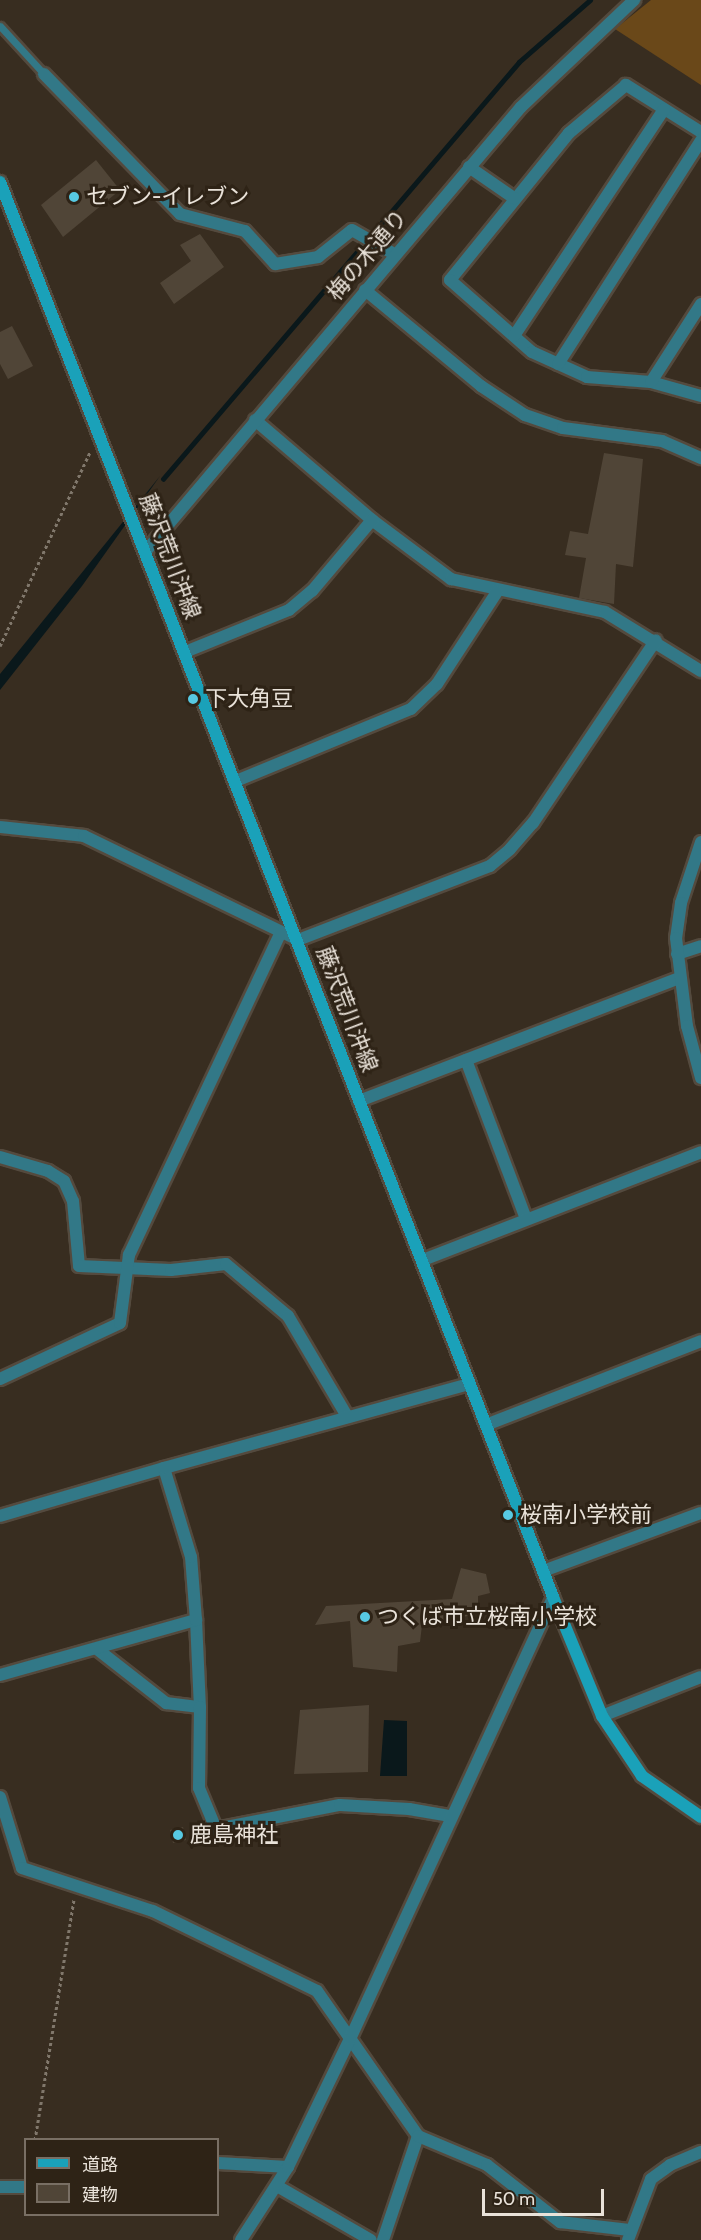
<!DOCTYPE html>
<meta charset="utf-8">
<style>
body{margin:0}
#map{position:relative;width:701px;height:2240px;overflow:hidden;background:#382d20;font-family:Cabin,"Noto Sans JP",sans-serif}
div>[style]{position:absolute}
[style*='--x']{left:calc(var(--x)*1px);top:calc(var(--y)*1px);width:calc(var(--w)*1px);rotate:calc(var(--a)*1deg)}
.green>*{inset:0;background:#6a4819}
.water>*{inset:0;background:#0a181b}
.stream>*{height:4.5px;margin:-2.25px;padding:0 2.25px;transform-origin:2.25px;border-radius:2.25px;background:#0a181b}
.building>*{inset:0;background:#504537}
.path>*{height:3px;margin-top:-1.5px;transform-origin:0;background:repeating-linear-gradient(90deg,#81786c 0 3px,transparent 0 6px)}
.roads{filter:drop-shadow(2px 0 #544a3e) drop-shadow(-2px 0 #544a3e) drop-shadow(0 2px #544a3e) drop-shadow(0 -2px #544a3e)}
.service>*{height:7px;margin:-3.5px;padding:0 3.5px;transform-origin:3.5px;border-radius:3.5px;background:#327887}
.minor>*{height:12px;margin:-6px;padding:0 6px;transform-origin:6px;border-radius:6px;background:#327887}
.tertiary>*{height:12px;margin:-6px;padding:0 6px;transform-origin:6px;border-radius:6px;background:#327887}
.secondary>*{height:12px;margin:-6px;padding:0 6px;transform-origin:6px;border-radius:6px;background:#1aa1b9}
.dots>*{width:16px;height:16px;translate:-50% -50%;box-sizing:border-box;border:3px solid #2e2316;border-radius:50%}
span{translate:-50% -50%;white-space:nowrap;text-align:center;line-height:1.15;-webkit-text-stroke:6px #2e2316;paint-order:stroke}
.poi-label{font-size:22px;color:#e9e2d9}
.left{translate:0 -50%;text-align:left}
.street-label{font-size:22px;color:#e9e2d9}
.legend{position:absolute;left:24px;top:2138px;width:195px;height:78px;box-sizing:border-box;background:#2e2316;border:2px solid #796f64;margin:0;padding:8px 10px;list-style:none;font-size:18px;color:#e9e2d9}
.legend li{display:flex;align-items:center;gap:12px;height:30px}
.legend b{width:30px;border:2px solid #796f64}
.scale{position:absolute;left:482px;top:2189px;width:122px;height:27px;box-sizing:border-box;border:3px solid #e9e2d9;border-top:0;padding-left:8px;font-size:18px;line-height:21px;white-space:nowrap;color:#e9e2d9;-webkit-text-stroke:4px #2e2316;paint-order:stroke}
</style>
<div id="map">
<div class="green">
<i style="clip-path:polygon(651px 0,701px 0,701px 85px,615px 29px)"></i>
</div>
<div class="water">
<i style="clip-path:polygon(160px 476px,82px 586px,0 690px,0 674px)"></i>
<i style="clip-path:polygon(384px 1720px,407px 1721px,407px 1776px,380px 1776px)"></i>
</div>
<div class="stream">
<i style="--x:163;--y:479;--w:548;--a:-49.51"></i>
<i style="--x:519;--y:62;--w:94;--a:-41.1"></i>
</div>
<div class="building">
<i style="clip-path:polygon(96px 160px,120px 190px,63px 237px,41px 205px)"></i>
<i style="clip-path:polygon(200px 234px,224px 267px,174px 304px,160px 283px,191px 261px,180px 245px)"></i>
<i style="clip-path:polygon(12px 326px,33px 366px,8px 379px,0 364px,0 332px)"></i>
<i style="clip-path:polygon(604px 453px,643px 459px,633px 567px,616px 564px,614px 604px,579px 598px,586px 558px,565px 555px,570px 531px,588px 534px)"></i>
<i style="clip-path:polygon(461px 1568px,486px 1574px,490px 1593px,478px 1596px,478px 1614px,422px 1625px,420px 1642px,398px 1646px,397px 1672px,353px 1667px,350px 1621px,315px 1625px,326px 1606px,452px 1599px)"></i>
<i style="clip-path:polygon(369px 1705px,368px 1772px,294px 1774px,300px 1710px)"></i>
<i style="clip-path:polygon(183px 1827px,186px 1840px,173px 1843px,170px 1830px)"></i>
</div>
<div class="path">
<i style="--x:0;--y:646;--w:214;--a:-65.1"></i>
<i style="--x:35;--y:2140;--w:244;--a:-80.8"></i>
</div>
<div class="roads">
<div class="service">
<i style="--x:0;--y:26;--w:65;--a:47.5"></i>
</div>
<div class="minor">
<i style="--x:44;--y:74;--w:195;--a:45.8"></i>
<i style="--x:180;--y:214;--w:67;--a:14.7"></i>
<i style="--x:245;--y:231;--w:45;--a:47.7"></i>
<i style="--x:275;--y:264;--w:44;--a:-9.2"></i>
<i style="--x:318;--y:257;--w:43;--a:-38.5"></i>
<i style="--x:352;--y:230;--w:48;--a:29.7"></i>
<i style="--x:701;--y:132;--w:89;--a:-147.9"></i>
<i style="--x:626;--y:85;--w:75;--a:139.9"></i>
<i style="--x:569;--y:133;--w:189;--a:129"></i>
<i style="--x:450;--y:280;--w:109;--a:41.3"></i>
<i style="--x:532;--y:352;--w:60;--a:24.4"></i>
<i style="--x:587;--y:377;--w:64;--a:4.5"></i>
<i style="--x:651;--y:382;--w:52;--a:15.6"></i>
<i style="--x:469;--y:167;--w:55;--a:34.6"></i>
<i style="--x:514;--y:336;--w:272;--a:-56.5"></i>
<i style="--x:558;--y:364;--w:266;--a:-57.4"></i>
<i style="--x:651;--y:382;--w:93;--a:-57.3"></i>
<i style="--x:255;--y:420;--w:154;--a:40.5"></i>
<i style="--x:372;--y:520;--w:99;--a:36.8"></i>
<i style="--x:451;--y:579;--w:157;--a:12.1"></i>
<i style="--x:605;--y:612;--w:113;--a:31.6"></i>
<i style="--x:185;--y:652;--w:112;--a:-22"></i>
<i style="--x:289;--y:610;--w:30;--a:-40"></i>
<i style="--x:312;--y:591;--w:93;--a:-49.8"></i>
<i style="--x:236;--y:781;--w:189;--a:-22.4"></i>
<i style="--x:411;--y:709;--w:36;--a:-44"></i>
<i style="--x:437;--y:684;--w:110;--a:-56.9"></i>
<i style="--x:0;--y:827;--w:84;--a:6.1"></i>
<i style="--x:84;--y:836;--w:238;--a:25.9"></i>
<i style="--x:298;--y:940;--w:206;--a:-21.1"></i>
<i style="--x:490;--y:866;--w:26;--a:-40"></i>
<i style="--x:510;--y:849;--w:35;--a:-49"></i>
<i style="--x:533;--y:823;--w:220;--a:-56.1"></i>
<i style="--x:677;--y:954;--w:25;--a:-18"></i>
<i style="--x:466;--y:1060;--w:170;--a:69.3"></i>
<i style="--x:359;--y:1101;--w:343;--a:-21"></i>
<i style="--x:0;--y:1157;--w:50;--a:16.3"></i>
<i style="--x:48;--y:1171;--w:19;--a:32"></i>
<i style="--x:64;--y:1181;--w:22;--a:66"></i>
<i style="--x:73;--y:1201;--w:65;--a:84.7"></i>
<i style="--x:79;--y:1266;--w:92;--a:2.5"></i>
<i style="--x:171;--y:1270;--w:55;--a:-6.2"></i>
<i style="--x:226;--y:1264;--w:81;--a:40"></i>
<i style="--x:288;--y:1316;--w:116;--a:59.5"></i>
<i style="--x:423;--y:1260;--w:298;--a:-21.2"></i>
<i style="--x:0;--y:1379;--w:132;--a:-25"></i>
<i style="--x:120;--y:1323;--w:69;--a:-82.5"></i>
<i style="--x:129;--y:1255;--w:357;--a:-64.8"></i>
<i style="--x:0;--y:1516;--w:171;--a:-16.3"></i>
<i style="--x:543;--y:1571;--w:168;--a:-20.2"></i>
<i style="--x:196;--y:1620;--w:87;--a:87.4"></i>
<i style="--x:97;--y:1649;--w:88;--a:38"></i>
<i style="--x:166;--y:1703;--w:34;--a:7"></i>
<i style="--x:200;--y:1707;--w:81;--a:90.7"></i>
<i style="--x:199;--y:1788;--w:44;--a:67.5"></i>
<i style="--x:216;--y:1829;--w:126;--a:-11"></i>
<i style="--x:340;--y:1805;--w:69;--a:3.3"></i>
<i style="--x:409;--y:1809;--w:42;--a:9.7"></i>
<i style="--x:0;--y:1675;--w:204;--a:-15.7"></i>
<i style="--x:196;--y:1620;--w:63;--a:-94.5"></i>
<i style="--x:191;--y:1557;--w:93;--a:-106.9"></i>
<i style="--x:164;--y:1468;--w:317;--a:-15.4"></i>
<i style="--x:602;--y:1716;--w:106;--a:-21.5"></i>
<i style="--x:0;--y:1797;--w:74;--a:72.8"></i>
<i style="--x:22;--y:1868;--w:138;--a:18.2"></i>
<i style="--x:153;--y:1911;--w:182;--a:26"></i>
<i style="--x:317;--y:1991;--w:177;--a:55.1"></i>
<i style="--x:418;--y:2136;--w:110;--a:108.6"></i>
<i style="--x:418;--y:2136;--w:75;--a:22.8"></i>
<i style="--x:487;--y:2165;--w:93;--a:38"></i>
<i style="--x:560;--y:2222;--w:70;--a:6.5"></i>
<i style="--x:218;--y:2163;--w:70;--a:3.3"></i>
<i style="--x:277;--y:2186;--w:108;--a:29.9"></i>
<i style="--x:0;--y:2187;--w:26;--a:0"></i>
<i style="--x:241;--y:2240;--w:87;--a:-57.2"></i>
<i style="--x:288;--y:2167;--w:142;--a:-64.2"></i>
<i style="--x:350;--y:2039;--w:486;--a:-65.3"></i>
<i style="--x:628;--y:2240;--w:65;--a:-69.3"></i>
<i style="--x:651;--y:2179;--w:24;--a:-36"></i>
<i style="--x:670;--y:2165;--w:34;--a:-23"></i>
</div>
<div class="tertiary">
<i style="--x:365;--y:290;--w:151;--a:39.6"></i>
<i style="--x:481;--y:386;--w:53;--a:33.4"></i>
<i style="--x:525;--y:415;--w:40;--a:18.9"></i>
<i style="--x:563;--y:428;--w:100;--a:7.5"></i>
<i style="--x:662;--y:441;--w:43;--a:23.6"></i>
<i style="--x:146;--y:551;--w:581;--a:-49.82"></i>
<i style="--x:521;--y:107;--w:156;--a:-43.4"></i>
<i style="--x:701;--y:842;--w:64;--a:108.2"></i>
<i style="--x:681;--y:903;--w:35;--a:98"></i>
<i style="--x:676;--y:938;--w:89;--a:82.9"></i>
<i style="--x:687;--y:1026;--w:54;--a:74.9"></i>
<i style="--x:486;--y:1425;--w:231;--a:-21.3"></i>
</div>
<div class="secondary">
<i style="--x:0;--y:182;--w:1519;--a:68.65"></i>
<i style="--x:553;--y:1597;--w:129;--a:67.6"></i>
<i style="--x:602;--y:1716;--w:72;--a:56.3"></i>
<i style="--x:642;--y:1776;--w:72;--a:34.8"></i>
</div>
</div>
<div class="dots">
<i style="left:74px;top:197px;background:#57c9e2"></i>
<i style="left:193px;top:699px;background:#57c9e2"></i>
<i style="left:508px;top:1515px;background:#57c9e2"></i>
<i style="left:365px;top:1617px;background:#57c9e2"></i>
<i style="left:178px;top:1835px;background:#57c9e2"></i>
</div>
<div class="poi-label">
<span class="left" style="left:86px;top:197px">セブン-イレブン</span>
<span class="left" style="left:205px;top:699px">下大角豆</span>
<span class="left" style="left:520px;top:1515px">桜南小学校前</span>
<span class="left" style="left:377px;top:1617px">つくば市立桜南小学校</span>
<span class="left" style="left:190px;top:1835px">鹿島神社</span>
</div>
<div class="street-label">
<span style="left:367px;top:255px;rotate:-50deg">梅の木通り</span>
<span style="left:170px;top:556px;rotate:69deg">藤沢荒川沖線</span>
<span style="left:347px;top:1009px;rotate:69deg">藤沢荒川沖線</span>
</div>
<ul class="legend">
<li><b style="height:8px;background:#1aa1b9"></b>道路</li>
<li><b style="height:16px;background:#504537"></b>建物</li>
</ul>
<div class="scale">50 m</div>
</div>
